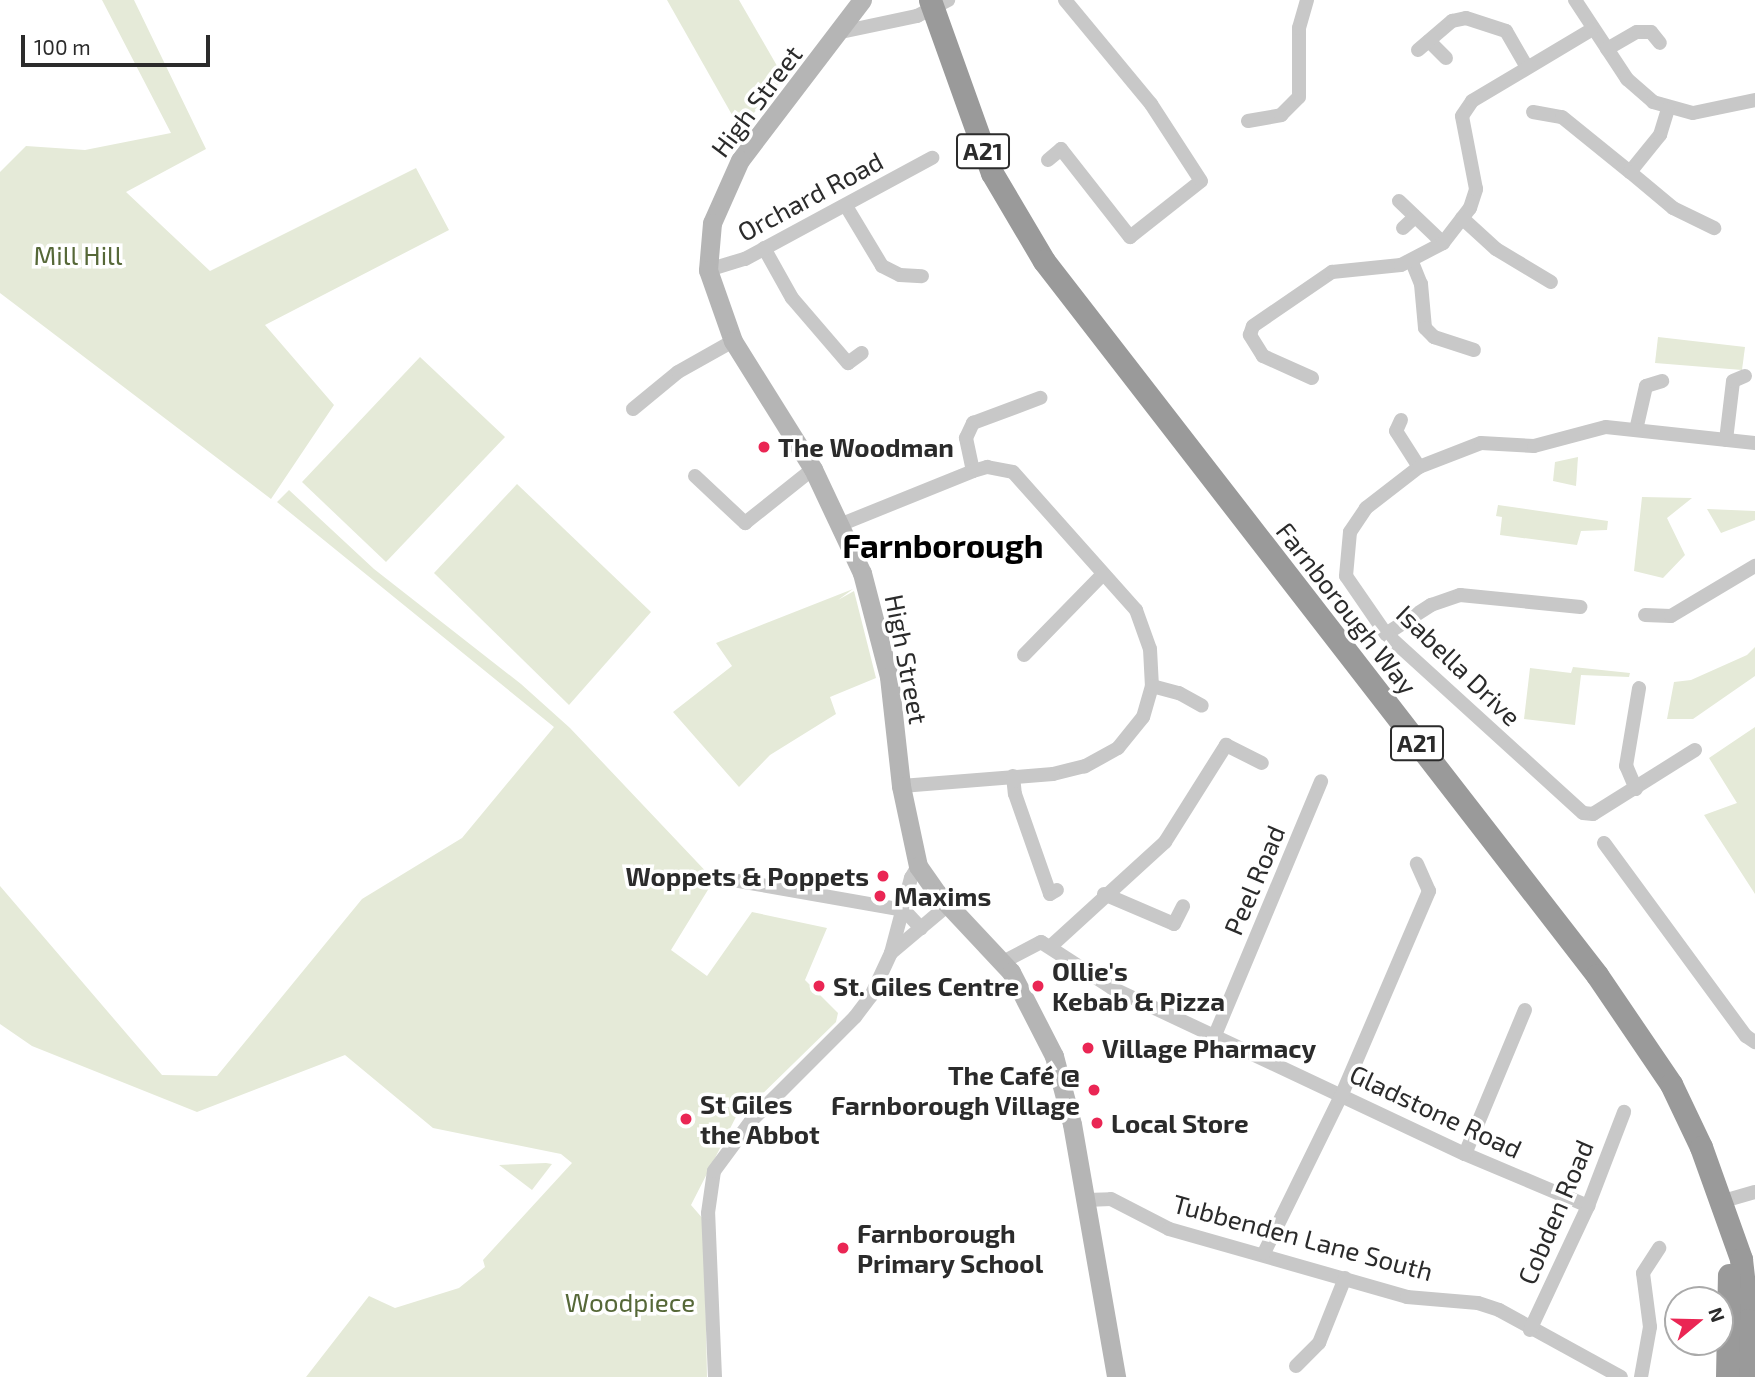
<!DOCTYPE html>
<meta charset="utf-8">
<style>
body{margin:0}
#map{position:relative;width:1755px;height:1377px;overflow:hidden;background:#fff;font-family:"Exo 2",sans-serif}
div>[style]{position:absolute}
[style*='--x']{left:calc(var(--x)*1px);top:calc(var(--y)*1px);width:calc(var(--w)*1px);rotate:calc(var(--a)*1deg)}
.green>*{inset:0;background:#e5ead8}
.minor>*{height:14px;margin:-7px;padding:0 7px;transform-origin:7px;border-radius:7px;background:#c8c8c8}
.secondary>*{height:19px;margin:-9.5px;padding:0 9.5px;transform-origin:9.5px;border-radius:9.5px;background:#b5b5b5}
.trunk>*{height:23px;margin:-11.5px;padding:0 11.5px;transform-origin:11.5px;border-radius:11.5px;background:#9a9a9a}
.dots>*{width:19px;height:19px;translate:-50% -50%;box-sizing:border-box;border:4px solid #fff;border-radius:50%}
span{translate:-50% -50%;white-space:nowrap;text-align:center;line-height:1.15;-webkit-text-stroke:7px #fff;paint-order:stroke}
.shield-label span{padding:2px 5px;background:#fff;border:2px solid;border-radius:5px;-webkit-text-stroke-width:0}
.shield-label{font-size:24px;color:#2b2b2b;font-weight:700}
.street-label{font-size:26px;color:#2b2b2b}
.park-label{font-size:26px;color:#566838}
.poi-label{font-size:26px;color:#2b2b2b;font-weight:700}
.left{translate:0 -50%;text-align:left}
.right{translate:-100% -50%;text-align:right}
.district-label{font-size:33px;color:#000;font-weight:700}
.north{position:absolute;left:1664px;top:1286px;width:70px;height:70px;box-sizing:border-box;background:#fff;border:2px solid #aaa;border-radius:50%;rotate:71deg;font-size:19px;font-weight:700;line-height:28px;text-align:center;color:#2b2b2b}
.north::after{content:'';display:block;margin:auto;width:24px;height:32px;background:#ea2654;clip-path:polygon(50% 0,100% 100%,50% 72%,0 100%)}
.scale{position:absolute;left:21px;top:35px;width:189px;height:32px;box-sizing:border-box;border:4px solid #2b2b2b;border-top:0;padding-left:9px;font-size:21px;line-height:24px;white-space:nowrap;color:#2b2b2b;-webkit-text-stroke:5px #fff;paint-order:stroke}
</style>
<div id="map">
<div class="green">
<i style="clip-path:polygon(102px 0,134px 0,206px 149px,126px 192px,210px 271px,416px 168px,449px 230px,265px 325px,334px 405px,271px 499px,0 293px,0 172px,26px 146px,85px 150px,171px 133px)"></i>
<i style="clip-path:polygon(667px 0,739px 0,784px 78px,740px 129px)"></i>
<i style="clip-path:polygon(1658px 337px,1745px 347px,1742px 370px,1655px 363px)"></i>
<i style="clip-path:polygon(420px 357px,505px 437px,386px 562px,302px 482px)"></i>
<i style="clip-path:polygon(1578px 457px,1576px 486px,1553px 481px,1555px 462px)"></i>
<i style="clip-path:polygon(517px 484px,651px 612px,569px 705px,434px 573px)"></i>
<i style="clip-path:polygon(289px 490px,374px 569px,521px 684px,570px 728px,714px 880px,671px 950px,707px 976px,752px 912px,827px 928px,805px 980px,838px 1013px,836px 1022px,757px 1099px,740px 1109px,691px 1205px,704px 1220px,707px 1377px,306px 1377px,369px 1296px,395px 1308px,459px 1288px,485px 1267px,483px 1260px,572px 1163px,561px 1154px,433px 1128px,345px 1055px,197px 1112px,32px 1046px,0 1024px,0 886px,162px 1075px,217px 1076px,362px 899px,462px 838px,554px 727px,277px 502px)"></i>
<i style="clip-path:polygon(1642px 497px,1692px 498px,1667px 518px,1685px 555px,1663px 578px,1634px 571px)"></i>
<i style="clip-path:polygon(1498px 505px,1608px 521px,1607px 530px,1581px 531px,1577px 545px,1500px 535px,1502px 517px,1496px 516px)"></i>
<i style="clip-path:polygon(1707px 509px,1755px 511px,1755px 520px,1721px 533px)"></i>
<i style="clip-path:polygon(853px 589px,838px 600px,854px 591px,876px 678px,830px 697px,836px 714px,770px 755px,739px 787px,673px 712px,732px 666px,716px 643px)"></i>
<i style="clip-path:polygon(1755px 647px,1755px 676px,1693px 719px,1667px 719px,1674px 682px,1691px 680px,1747px 655px)"></i>
<i style="clip-path:polygon(1573px 667px,1630px 673px,1629px 677px,1581px 675px,1575px 725px,1524px 719px,1530px 668px,1571px 673px)"></i>
<i style="clip-path:polygon(1755px 727px,1755px 894px,1704px 815px,1737px 803px,1709px 758px)"></i>
<i style="clip-path:polygon(546px 1163px,552px 1164px,532px 1190px,499px 1165px)"></i>
</div>
<div class="minor">
<i style="--x:1575;--y:0;--w:95;--a:56.6"></i>
<i style="--x:1627;--y:79;--w:35;--a:41"></i>
<i style="--x:1653;--y:102;--w:41;--a:15.4"></i>
<i style="--x:1693;--y:113;--w:63;--a:-11.8"></i>
<i style="--x:841;--y:32;--w:78;--a:-11.9"></i>
<i style="--x:917;--y:16;--w:35;--a:-27"></i>
<i style="--x:1429;--y:41;--w:24;--a:45"></i>
<i style="--x:1607;--y:49;--w:34;--a:-30"></i>
<i style="--x:1637;--y:32;--w:14;--a:0"></i>
<i style="--x:1651;--y:32;--w:14;--a:51"></i>
<i style="--x:1418;--y:50;--w:45;--a:-40.5"></i>
<i style="--x:1452;--y:21;--w:14;--a:-12"></i>
<i style="--x:1466;--y:18;--w:42;--a:18"></i>
<i style="--x:1506;--y:31;--w:39;--a:60"></i>
<i style="--x:1533;--y:112;--w:29;--a:10"></i>
<i style="--x:1562;--y:117;--w:87;--a:39"></i>
<i style="--x:1630;--y:172;--w:48;--a:-51"></i>
<i style="--x:1660;--y:135;--w:27;--a:-73"></i>
<i style="--x:1248;--y:121;--w:34;--a:-10"></i>
<i style="--x:1281;--y:115;--w:25;--a:-45"></i>
<i style="--x:1299;--y:97;--w:69;--a:-90"></i>
<i style="--x:1299;--y:28;--w:29;--a:-74"></i>
<i style="--x:1048;--y:160;--w:17;--a:-40"></i>
<i style="--x:1061;--y:149;--w:112;--a:51.9"></i>
<i style="--x:1130;--y:237;--w:90;--a:-38.3"></i>
<i style="--x:1201;--y:181;--w:92;--a:-123"></i>
<i style="--x:1151;--y:104;--w:135;--a:-129.6"></i>
<i style="--x:1630;--y:172;--w:56;--a:39.9"></i>
<i style="--x:1673;--y:208;--w:46;--a:26"></i>
<i style="--x:1399;--y:201;--w:61;--a:43.7"></i>
<i style="--x:846;--y:206;--w:70;--a:59"></i>
<i style="--x:882;--y:266;--w:20;--a:27"></i>
<i style="--x:900;--y:275;--w:22;--a:3"></i>
<i style="--x:1462;--y:218;--w:46;--a:42.4"></i>
<i style="--x:1496;--y:249;--w:64;--a:31"></i>
<i style="--x:1403;--y:228;--w:16;--a:-43"></i>
<i style="--x:764;--y:248;--w:57;--a:60.8"></i>
<i style="--x:792;--y:298;--w:86;--a:49.3"></i>
<i style="--x:848;--y:363;--w:17;--a:-36"></i>
<i style="--x:1412;--y:262;--w:24;--a:68"></i>
<i style="--x:1421;--y:284;--w:44;--a:84.8"></i>
<i style="--x:1425;--y:328;--w:13;--a:45"></i>
<i style="--x:1434;--y:337;--w:42;--a:18"></i>
<i style="--x:708;--y:270;--w:39;--a:-17"></i>
<i style="--x:745;--y:259;--w:213;--a:-28.4"></i>
<i style="--x:1312;--y:378;--w:54;--a:-155.8"></i>
<i style="--x:1263;--y:356;--w:25;--a:-122"></i>
<i style="--x:1250;--y:335;--w:9;--a:-72"></i>
<i style="--x:1253;--y:326;--w:96;--a:-34.4"></i>
<i style="--x:1332;--y:272;--w:69;--a:-5.8"></i>
<i style="--x:1401;--y:265;--w:47;--a:-27.6"></i>
<i style="--x:1443;--y:243;--w:44;--a:-52.4"></i>
<i style="--x:1470;--y:208;--w:20;--a:-72"></i>
<i style="--x:1476;--y:189;--w:74;--a:-100.9"></i>
<i style="--x:1462;--y:116;--w:18;--a:-56"></i>
<i style="--x:1472;--y:101;--w:139;--a:-30.8"></i>
<i style="--x:633;--y:409;--w:58;--a:-39.4"></i>
<i style="--x:678;--y:372;--w:63;--a:-29.4"></i>
<i style="--x:1401;--y:420;--w:12;--a:114"></i>
<i style="--x:1396;--y:431;--w:43;--a:57.4"></i>
<i style="--x:1636;--y:430;--w:45;--a:-77.2"></i>
<i style="--x:1646;--y:386;--w:17;--a:-17"></i>
<i style="--x:1726;--y:440;--w:59;--a:-83.2"></i>
<i style="--x:1733;--y:381;--w:13;--a:-23"></i>
<i style="--x:973;--y:471;--w:34;--a:-102"></i>
<i style="--x:966;--y:438;--w:17;--a:-65"></i>
<i style="--x:973;--y:423;--w:72;--a:-20.5"></i>
<i style="--x:695;--y:476;--w:69;--a:43.2"></i>
<i style="--x:745;--y:523;--w:87;--a:-38.5"></i>
<i style="--x:842;--y:524;--w:141;--a:-22"></i>
<i style="--x:973;--y:471;--w:15;--a:-16"></i>
<i style="--x:987;--y:467;--w:26;--a:11"></i>
<i style="--x:1013;--y:472;--w:185;--a:48.3"></i>
<i style="--x:1136;--y:610;--w:41;--a:70.3"></i>
<i style="--x:1150;--y:649;--w:37;--a:87"></i>
<i style="--x:1152;--y:686;--w:32;--a:106"></i>
<i style="--x:1143;--y:717;--w:40;--a:129"></i>
<i style="--x:1118;--y:748;--w:38;--a:151"></i>
<i style="--x:1085;--y:766;--w:33;--a:166"></i>
<i style="--x:1053;--y:774;--w:152;--a:175.5"></i>
<i style="--x:1645;--y:615;--w:26;--a:2"></i>
<i style="--x:1671;--y:616;--w:98;--a:-30.8"></i>
<i style="--x:1386;--y:634;--w:54;--a:-32.8"></i>
<i style="--x:1431;--y:605;--w:31;--a:-19"></i>
<i style="--x:1460;--y:595;--w:121;--a:5.7"></i>
<i style="--x:1024;--y:655;--w:112;--a:-45.7"></i>
<i style="--x:1152;--y:686;--w:28;--a:15"></i>
<i style="--x:1179;--y:693;--w:26;--a:29"></i>
<i style="--x:1695;--y:750;--w:120;--a:147.9"></i>
<i style="--x:1593;--y:814;--w:10;--a:-174"></i>
<i style="--x:1583;--y:813;--w:266;--a:-137.7"></i>
<i style="--x:1386;--y:634;--w:70;--a:-124.6"></i>
<i style="--x:1346;--y:576;--w:44;--a:-84.8"></i>
<i style="--x:1350;--y:532;--w:29;--a:-56"></i>
<i style="--x:1366;--y:508;--w:67;--a:-37.7"></i>
<i style="--x:1419;--y:467;--w:66;--a:-21.2"></i>
<i style="--x:1481;--y:443;--w:53;--a:3.2"></i>
<i style="--x:1534;--y:446;--w:74;--a:-14.8"></i>
<i style="--x:1606;--y:427;--w:150;--a:6.1"></i>
<i style="--x:1013;--y:776;--w:18;--a:84"></i>
<i style="--x:1015;--y:794;--w:106;--a:70.7"></i>
<i style="--x:1050;--y:894;--w:8;--a:-30"></i>
<i style="--x:1636;--y:789;--w:25;--a:-113"></i>
<i style="--x:1626;--y:766;--w:79;--a:-80.5"></i>
<i style="--x:1604;--y:843;--w:240;--a:53.7"></i>
<i style="--x:1746;--y:1036;--w:11;--a:34"></i>
<i style="--x:739;--y:881;--w:168;--a:10"></i>
<i style="--x:904;--y:910;--w:25;--a:47"></i>
<i style="--x:1104;--y:894;--w:76;--a:23.2"></i>
<i style="--x:1174;--y:924;--w:20;--a:-63"></i>
<i style="--x:1050;--y:947;--w:156;--a:-42.4"></i>
<i style="--x:1165;--y:842;--w:115;--a:-57.8"></i>
<i style="--x:1226;--y:745;--w:40;--a:26.6"></i>
<i style="--x:891;--y:953;--w:78;--a:-75.1"></i>
<i style="--x:911;--y:878;--w:14;--a:-60"></i>
<i style="--x:1003;--y:962;--w:43;--a:-27.8"></i>
<i style="--x:1041;--y:942;--w:85;--a:32.9"></i>
<i style="--x:1112;--y:988;--w:390;--a:25.2"></i>
<i style="--x:1465;--y:1154;--w:134;--a:22.9"></i>
<i style="--x:1215;--y:1035;--w:275;--a:-67.3"></i>
<i style="--x:1465;--y:1154;--w:156;--a:-67.4"></i>
<i style="--x:1086;--y:1200;--w:25;--a:-2"></i>
<i style="--x:1111;--y:1199;--w:65;--a:27.3"></i>
<i style="--x:1169;--y:1229;--w:248;--a:15.9"></i>
<i style="--x:1407;--y:1297;--w:71;--a:4.8"></i>
<i style="--x:1478;--y:1303;--w:22;--a:18"></i>
<i style="--x:1499;--y:1310;--w:139;--a:28.8"></i>
<i style="--x:1720;--y:1202;--w:36;--a:-16"></i>
<i style="--x:1264;--y:1253;--w:177;--a:-63.9"></i>
<i style="--x:1342;--y:1094;--w:221;--a:-66.8"></i>
<i style="--x:1429;--y:891;--w:30;--a:-114"></i>
<i style="--x:1530;--y:1330;--w:137;--a:-64.9"></i>
<i style="--x:1588;--y:1206;--w:101;--a:-69"></i>
<i style="--x:1296;--y:1366;--w:33;--a:-45"></i>
<i style="--x:1319;--y:1343;--w:70;--a:-68.2"></i>
<i style="--x:715;--y:1377;--w:164;--a:-92.4"></i>
<i style="--x:708;--y:1213;--w:42;--a:-81.9"></i>
<i style="--x:714;--y:1171;--w:62;--a:-53.5"></i>
<i style="--x:751;--y:1121;--w:147;--a:-45"></i>
<i style="--x:855;--y:1017;--w:26;--a:-53"></i>
<i style="--x:871;--y:996;--w:47;--a:-65.1"></i>
<i style="--x:891;--y:953;--w:75;--a:-40.1"></i>
<i style="--x:1641;--y:1377;--w:51;--a:-79.8"></i>
<i style="--x:1650;--y:1327;--w:54;--a:-97.4"></i>
<i style="--x:1643;--y:1273;--w:30;--a:-57"></i>
</div>
<div class="secondary">
<i style="--x:862;--y:0;--w:201;--a:127.3"></i>
<i style="--x:740;--y:160;--w:69;--a:114"></i>
<i style="--x:712;--y:223;--w:47;--a:94.9"></i>
<i style="--x:708;--y:270;--w:75;--a:70.6"></i>
<i style="--x:733;--y:341;--w:151;--a:58"></i>
<i style="--x:813;--y:469;--w:115;--a:64.8"></i>
<i style="--x:862;--y:573;--w:107;--a:75.4"></i>
<i style="--x:889;--y:677;--w:110;--a:83.7"></i>
<i style="--x:901;--y:786;--w:82;--a:78"></i>
<i style="--x:918;--y:866;--w:33;--a:55"></i>
<i style="--x:937;--y:893;--w:108;--a:46.9"></i>
<i style="--x:1011;--y:972;--w:94;--a:62.9"></i>
<i style="--x:1054;--y:1056;--w:70;--a:75.2"></i>
<i style="--x:1072;--y:1124;--w:257;--a:80.1"></i>
</div>
<div class="trunk">
<i style="--x:930;--y:0;--w:184;--a:70.3"></i>
<i style="--x:992;--y:173;--w:102;--a:59.4"></i>
<i style="--x:1044;--y:261;--w:903;--a:52.24"></i>
<i style="--x:1597;--y:975;--w:132;--a:55.8"></i>
<i style="--x:1671;--y:1084;--w:70;--a:64.5"></i>
<i style="--x:1701;--y:1147;--w:119;--a:70.3"></i>
<i style="--x:1741;--y:1259;--w:61;--a:83.5"></i>
<i style="--x:1748;--y:1320;--w:57;--a:92"></i>
<i style="--x:1727;--y:1377;--w:102;--a:-88.9"></i>
</div>
<div class="dots">
<i style="left:764px;top:447px;background:#ea2654"></i>
<i style="left:883px;top:876px;background:#ea2654"></i>
<i style="left:880px;top:896px;background:#ea2654"></i>
<i style="left:819px;top:986px;background:#ea2654"></i>
<i style="left:1038px;top:986px;background:#ea2654"></i>
<i style="left:1088px;top:1048px;background:#ea2654"></i>
<i style="left:1094px;top:1090px;background:#ea2654"></i>
<i style="left:686px;top:1119px;background:#ea2654"></i>
<i style="left:1097px;top:1123px;background:#ea2654"></i>
<i style="left:843px;top:1248px;background:#ea2654"></i>
</div>
<div class="shield-label">
<span style="left:983px;top:151px">A21</span>
<span style="left:1417px;top:743px">A21</span>
</div>
<div class="street-label">
<span style="left:756px;top:101px;rotate:-53deg">High Street</span>
<span style="left:810px;top:196px;rotate:-28deg">Orchard Road</span>
<span style="left:1347px;top:608px;rotate:52deg">Farnborough Way</span>
<span style="left:907px;top:659px;rotate:79deg">High Street</span>
<span style="left:1459px;top:665px;rotate:44deg">Isabella Drive</span>
<span style="left:1254px;top:880px;rotate:-67deg">Peel Road</span>
<span style="left:1436px;top:1111px;rotate:25deg">Gladstone Road</span>
<span style="left:1555px;top:1212px;rotate:-67deg">Cobden Road</span>
<span style="left:1303px;top:1237px;rotate:15deg">Tubbenden Lane South</span>
</div>
<div class="park-label">
<span style="left:78px;top:255px">Mill Hill</span>
<span style="left:630px;top:1302px">Woodpiece</span>
</div>
<div class="poi-label">
<span class="left" style="left:778px;top:447px">The Woodman</span>
<span class="right" style="left:869px;top:876px">Woppets &amp; Poppets</span>
<span class="left" style="left:894px;top:896px">Maxims</span>
<span class="left" style="left:1052px;top:986px">Ollie's<br>Kebab &amp; Pizza</span>
<span class="left" style="left:833px;top:986px">St. Giles Centre</span>
<span class="left" style="left:1102px;top:1048px">Village Pharmacy</span>
<span class="right" style="left:1080px;top:1090px">The Café @<br>Farnborough Village</span>
<span class="left" style="left:700px;top:1119px">St Giles<br>the Abbot</span>
<span class="left" style="left:1111px;top:1123px">Local Store</span>
<span class="left" style="left:857px;top:1248px">Farnborough<br>Primary School</span>
</div>
<div class="district-label">
<span style="left:943px;top:546px">Farnborough</span>
</div>
<div class="north">N</div>
<div class="scale">100 m</div>
</div>
